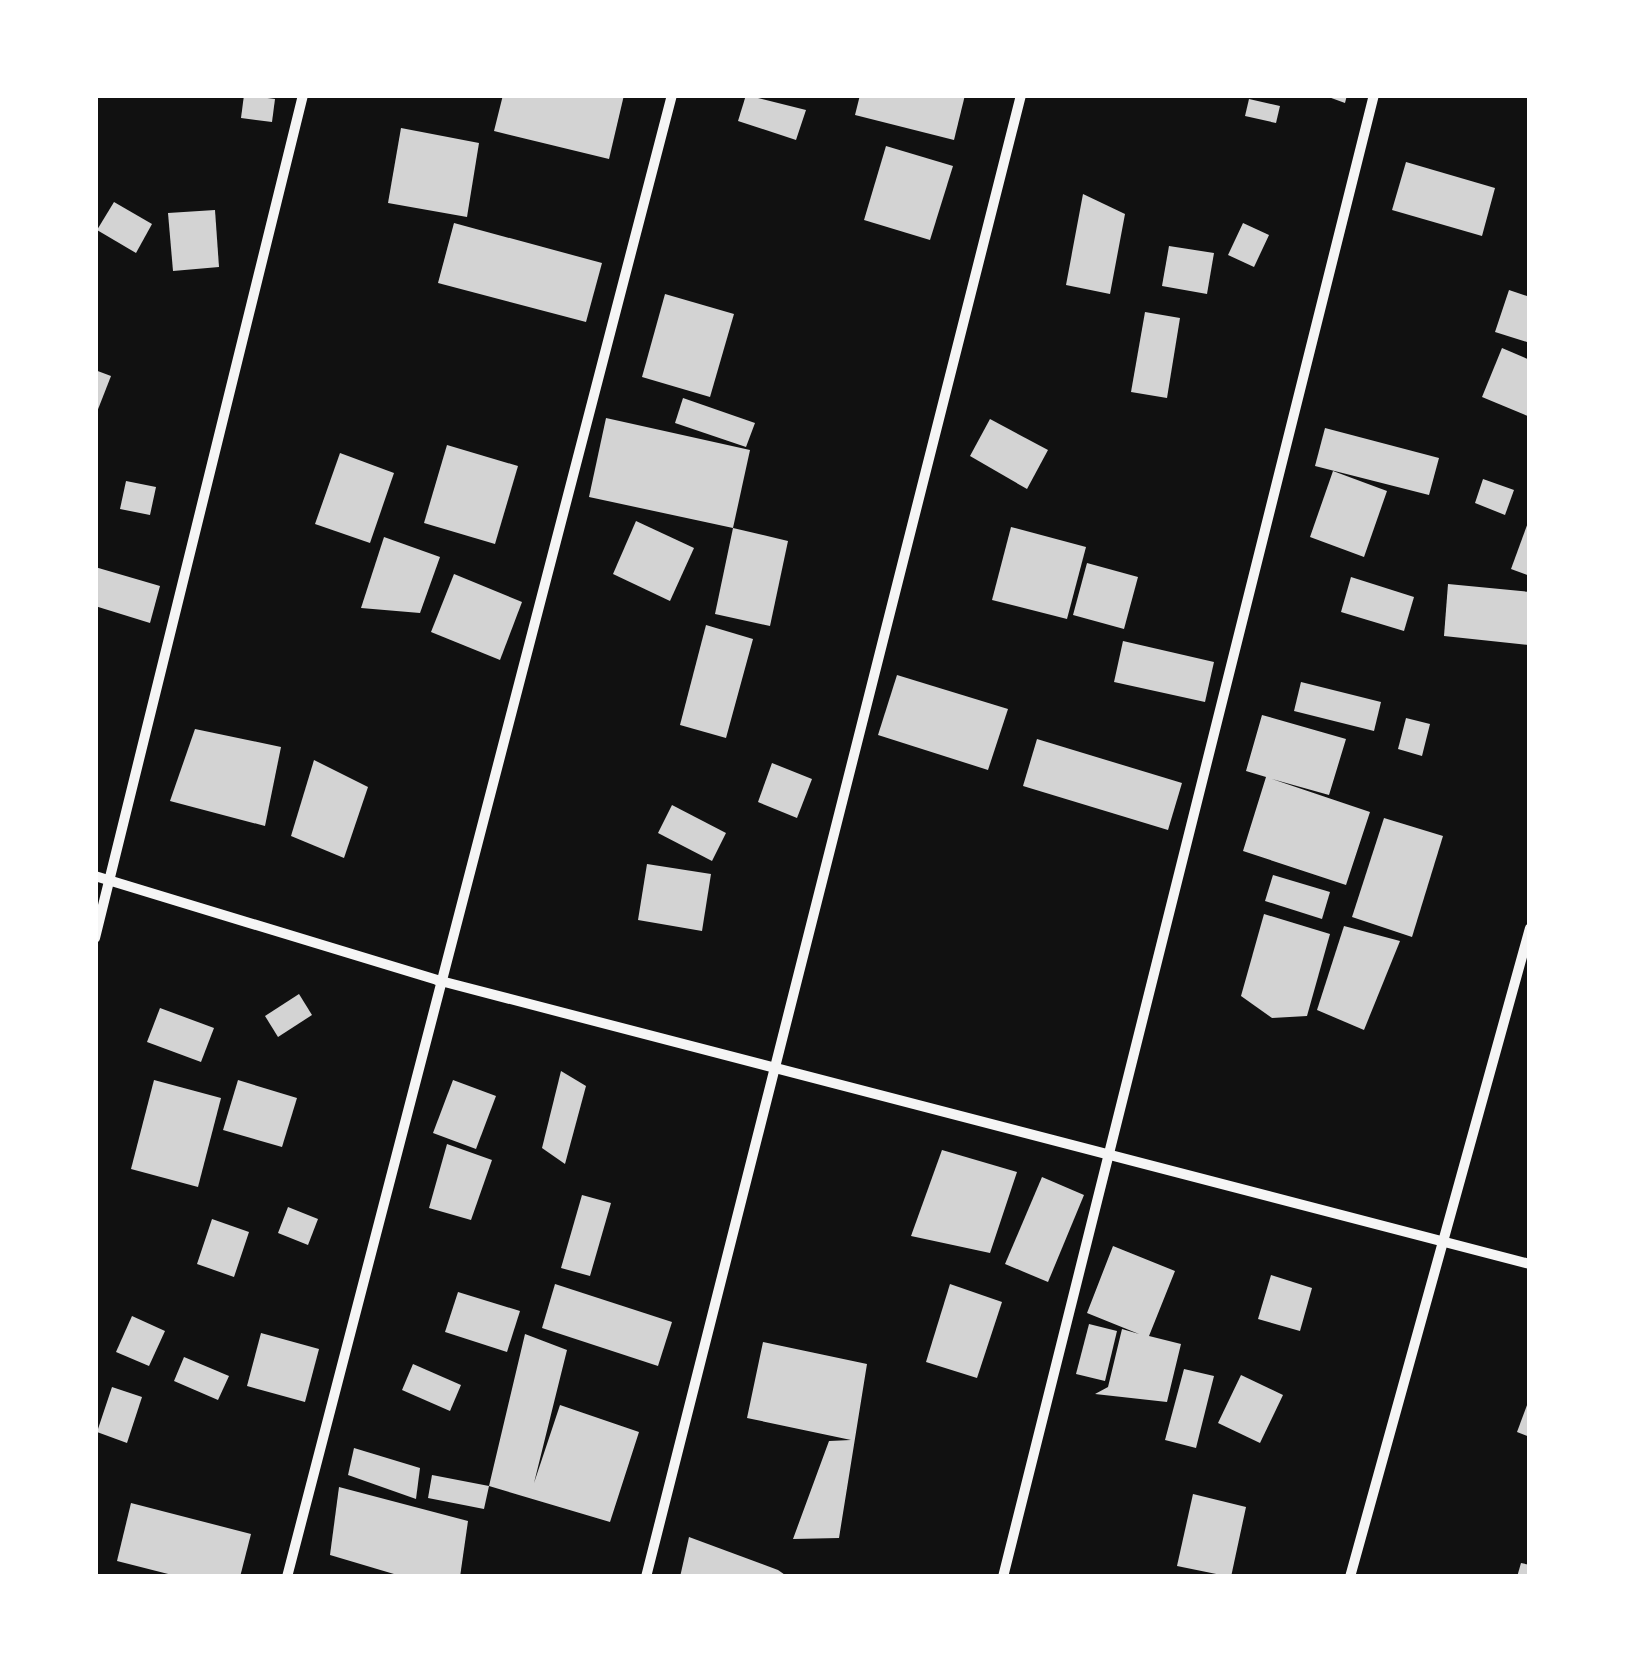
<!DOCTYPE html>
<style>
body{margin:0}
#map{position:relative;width:1625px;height:1672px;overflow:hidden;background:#111;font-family:Inter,sans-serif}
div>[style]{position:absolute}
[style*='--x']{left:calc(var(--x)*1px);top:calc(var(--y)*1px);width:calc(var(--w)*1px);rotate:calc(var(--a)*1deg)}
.building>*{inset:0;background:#d3d3d3}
.minor>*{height:10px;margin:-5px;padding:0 5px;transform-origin:5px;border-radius:5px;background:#f5f5f5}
span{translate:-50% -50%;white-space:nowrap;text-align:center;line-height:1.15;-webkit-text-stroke:10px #fff;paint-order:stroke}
.frame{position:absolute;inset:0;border:98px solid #fff;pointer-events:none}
</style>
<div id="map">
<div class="building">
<i style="clip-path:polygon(244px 95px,275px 99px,272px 122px,241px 118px)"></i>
<i style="clip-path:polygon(503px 95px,624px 95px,609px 159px,494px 131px)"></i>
<i style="clip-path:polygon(746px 95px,806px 110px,796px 140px,738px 121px)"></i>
<i style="clip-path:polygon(860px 95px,965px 95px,954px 140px,855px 115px)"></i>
<i style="clip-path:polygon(1323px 95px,1347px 95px,1345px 103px)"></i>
<i style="clip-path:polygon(1249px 99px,1280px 106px,1276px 123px,1245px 116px)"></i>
<i style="clip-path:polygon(401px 128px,479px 143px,467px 217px,388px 203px)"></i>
<i style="clip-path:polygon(886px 146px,953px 166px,930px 240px,864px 220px)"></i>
<i style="clip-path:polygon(1406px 162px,1495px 188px,1482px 236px,1392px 210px)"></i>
<i style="clip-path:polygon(1083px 194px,1125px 214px,1110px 294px,1066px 285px)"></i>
<i style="clip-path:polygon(114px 202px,152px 224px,136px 253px,97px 230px)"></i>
<i style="clip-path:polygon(215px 210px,219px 267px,173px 271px,168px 213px)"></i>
<i style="clip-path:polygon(454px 223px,602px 263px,586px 322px,438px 283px)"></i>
<i style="clip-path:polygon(1243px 223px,1269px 235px,1254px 267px,1228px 255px)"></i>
<i style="clip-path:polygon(1169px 246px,1214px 253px,1207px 294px,1162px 286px)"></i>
<i style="clip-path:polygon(1509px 290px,1530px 297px,1530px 343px,1495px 332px)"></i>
<i style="clip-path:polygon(665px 294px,734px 314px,710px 397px,642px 377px)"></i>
<i style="clip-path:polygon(1145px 312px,1180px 318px,1167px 398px,1131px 392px)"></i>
<i style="clip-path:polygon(1502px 348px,1530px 360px,1530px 417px,1482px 397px)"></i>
<i style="clip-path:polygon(95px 370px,111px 376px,95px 417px)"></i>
<i style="clip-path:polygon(683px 398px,755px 423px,746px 447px,675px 423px)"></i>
<i style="clip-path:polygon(606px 418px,750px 450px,733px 528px,589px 497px)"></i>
<i style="clip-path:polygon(990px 419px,1048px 450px,1027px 489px,970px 456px)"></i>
<i style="clip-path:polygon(1325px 428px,1439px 458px,1429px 495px,1315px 466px)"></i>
<i style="clip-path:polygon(447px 445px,518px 466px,495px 544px,424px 523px)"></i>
<i style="clip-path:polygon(340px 453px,394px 473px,370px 543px,315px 524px)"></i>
<i style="clip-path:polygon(1333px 471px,1387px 491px,1364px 557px,1310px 537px)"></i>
<i style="clip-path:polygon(1483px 479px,1514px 490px,1505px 515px,1475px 503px)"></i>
<i style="clip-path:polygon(126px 481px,156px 487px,150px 515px,120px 509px)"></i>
<i style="clip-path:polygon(1530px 517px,1530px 576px,1511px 569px)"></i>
<i style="clip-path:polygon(636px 521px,694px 548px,670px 601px,613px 574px)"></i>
<i style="clip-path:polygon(1011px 527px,1086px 547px,1067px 619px,992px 600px)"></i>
<i style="clip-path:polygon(733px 528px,788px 541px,770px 626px,715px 614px)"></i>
<i style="clip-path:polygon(384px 537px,440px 557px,420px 613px,361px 608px)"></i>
<i style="clip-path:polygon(1087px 563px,1138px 577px,1124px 629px,1073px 615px)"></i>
<i style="clip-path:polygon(95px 567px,160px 586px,150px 623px,95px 606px)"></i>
<i style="clip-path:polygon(454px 574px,522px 602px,500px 660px,431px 632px)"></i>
<i style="clip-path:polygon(1351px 577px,1414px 597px,1404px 631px,1341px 612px)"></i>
<i style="clip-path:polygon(1448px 584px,1530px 592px,1529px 645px,1444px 636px)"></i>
<i style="clip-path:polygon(706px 625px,753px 639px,726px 738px,680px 725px)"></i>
<i style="clip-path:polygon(1123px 641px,1214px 662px,1205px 702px,1114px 682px)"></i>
<i style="clip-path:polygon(897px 675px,1008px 709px,988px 770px,878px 735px)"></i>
<i style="clip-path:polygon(1301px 682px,1381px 702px,1374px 731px,1294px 711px)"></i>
<i style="clip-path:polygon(1262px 715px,1346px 739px,1329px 795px,1272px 779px,1370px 812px,1346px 885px,1243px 851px,1266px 777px,1246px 771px)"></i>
<i style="clip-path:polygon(1406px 718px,1430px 724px,1422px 756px,1398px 749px)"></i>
<i style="clip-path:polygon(195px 729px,281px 747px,265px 826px,170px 801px)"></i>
<i style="clip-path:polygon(1037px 739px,1182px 783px,1168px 830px,1023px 786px)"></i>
<i style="clip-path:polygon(314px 760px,368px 787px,344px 858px,291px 836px)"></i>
<i style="clip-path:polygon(772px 763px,812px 779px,797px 818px,758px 802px)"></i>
<i style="clip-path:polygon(672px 805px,726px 833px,712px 861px,658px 833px)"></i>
<i style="clip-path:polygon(1384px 818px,1443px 836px,1412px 937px,1352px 917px)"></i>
<i style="clip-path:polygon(647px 864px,711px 874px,702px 931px,638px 920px)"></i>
<i style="clip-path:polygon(1273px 875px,1330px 892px,1322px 919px,1265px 901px)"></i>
<i style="clip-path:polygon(1264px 914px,1330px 934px,1307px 1016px,1272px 1018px,1241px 996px)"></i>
<i style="clip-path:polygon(1344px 926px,1400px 941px,1364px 1030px,1317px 1010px)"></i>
<i style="clip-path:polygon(299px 994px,312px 1015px,278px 1037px,265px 1016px)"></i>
<i style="clip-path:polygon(160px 1008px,214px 1028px,201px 1062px,147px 1042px)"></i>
<i style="clip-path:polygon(561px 1071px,586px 1086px,565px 1164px,542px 1148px)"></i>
<i style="clip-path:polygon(154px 1080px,221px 1098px,198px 1187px,131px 1169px)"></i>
<i style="clip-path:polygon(238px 1080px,297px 1098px,282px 1147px,223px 1130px)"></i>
<i style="clip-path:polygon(453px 1080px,496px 1096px,476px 1149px,433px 1133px)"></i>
<i style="clip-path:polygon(447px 1144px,492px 1160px,471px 1220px,429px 1208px)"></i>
<i style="clip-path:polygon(942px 1150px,1017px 1172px,990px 1253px,911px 1236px)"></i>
<i style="clip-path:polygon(1042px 1177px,1084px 1195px,1048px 1282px,1005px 1264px)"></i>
<i style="clip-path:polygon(582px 1195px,611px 1203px,590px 1276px,561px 1268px)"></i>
<i style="clip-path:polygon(288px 1207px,318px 1219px,308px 1245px,278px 1233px)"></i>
<i style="clip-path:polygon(212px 1219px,249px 1232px,234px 1277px,197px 1264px)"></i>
<i style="clip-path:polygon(1113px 1246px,1175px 1271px,1149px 1336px,1181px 1344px,1167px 1402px,1095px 1394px,1108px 1387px,1122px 1329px,1139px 1334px,1087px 1313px)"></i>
<i style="clip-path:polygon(1271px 1275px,1312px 1288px,1300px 1331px,1258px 1319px)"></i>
<i style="clip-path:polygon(555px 1284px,672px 1322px,658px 1366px,542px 1328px)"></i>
<i style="clip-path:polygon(950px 1284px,1002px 1302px,977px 1378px,926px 1362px)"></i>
<i style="clip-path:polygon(458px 1292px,520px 1311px,507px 1352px,445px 1332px)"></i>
<i style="clip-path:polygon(132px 1316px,165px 1331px,149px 1366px,116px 1352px)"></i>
<i style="clip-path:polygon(1089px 1324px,1117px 1331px,1105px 1381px,1076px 1374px)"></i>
<i style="clip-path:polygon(261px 1333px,319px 1349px,305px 1402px,247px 1386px)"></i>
<i style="clip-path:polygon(525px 1334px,567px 1350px,534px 1483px,560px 1405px,639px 1432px,610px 1522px,489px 1486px)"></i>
<i style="clip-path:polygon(763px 1342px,867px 1364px,839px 1538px,793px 1539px,829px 1441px,851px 1440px,747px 1418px)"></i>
<i style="clip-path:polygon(184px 1357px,229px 1376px,218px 1400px,174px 1381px)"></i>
<i style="clip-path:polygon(413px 1364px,461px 1385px,450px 1411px,402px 1390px)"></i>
<i style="clip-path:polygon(1184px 1369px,1214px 1376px,1196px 1448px,1165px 1440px)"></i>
<i style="clip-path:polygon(1241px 1375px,1283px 1395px,1260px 1443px,1218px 1423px)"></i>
<i style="clip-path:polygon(112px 1387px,142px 1397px,127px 1443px,97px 1432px)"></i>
<i style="clip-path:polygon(1530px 1397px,1530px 1437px,1517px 1432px)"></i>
<i style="clip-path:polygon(354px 1448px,420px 1468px,416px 1499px,348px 1475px)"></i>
<i style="clip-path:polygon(432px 1475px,489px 1486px,484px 1509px,428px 1498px)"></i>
<i style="clip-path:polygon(339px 1487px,468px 1521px,460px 1577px,404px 1577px,330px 1555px)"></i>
<i style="clip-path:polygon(1193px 1494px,1246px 1507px,1231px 1577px,1177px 1566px)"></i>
<i style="clip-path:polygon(131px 1503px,251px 1534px,240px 1577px,180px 1577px,117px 1561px)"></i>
<i style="clip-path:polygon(689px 1537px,778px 1570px,788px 1577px,680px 1577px)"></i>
<i style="clip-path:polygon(1521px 1563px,1530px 1565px,1530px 1577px,1517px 1577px)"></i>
</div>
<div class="minor">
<i style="--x:95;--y:876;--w:357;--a:16.9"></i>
<i style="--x:437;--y:980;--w:1129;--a:14.57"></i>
<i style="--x:95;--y:938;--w:868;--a:-76.14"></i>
<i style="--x:287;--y:1577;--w:1531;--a:-75.44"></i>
<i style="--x:646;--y:1577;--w:1529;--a:-75.8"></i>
<i style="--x:1003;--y:1577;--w:1528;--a:-75.95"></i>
<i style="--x:1350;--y:1577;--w:673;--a:-74.5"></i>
</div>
<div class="frame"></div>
</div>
